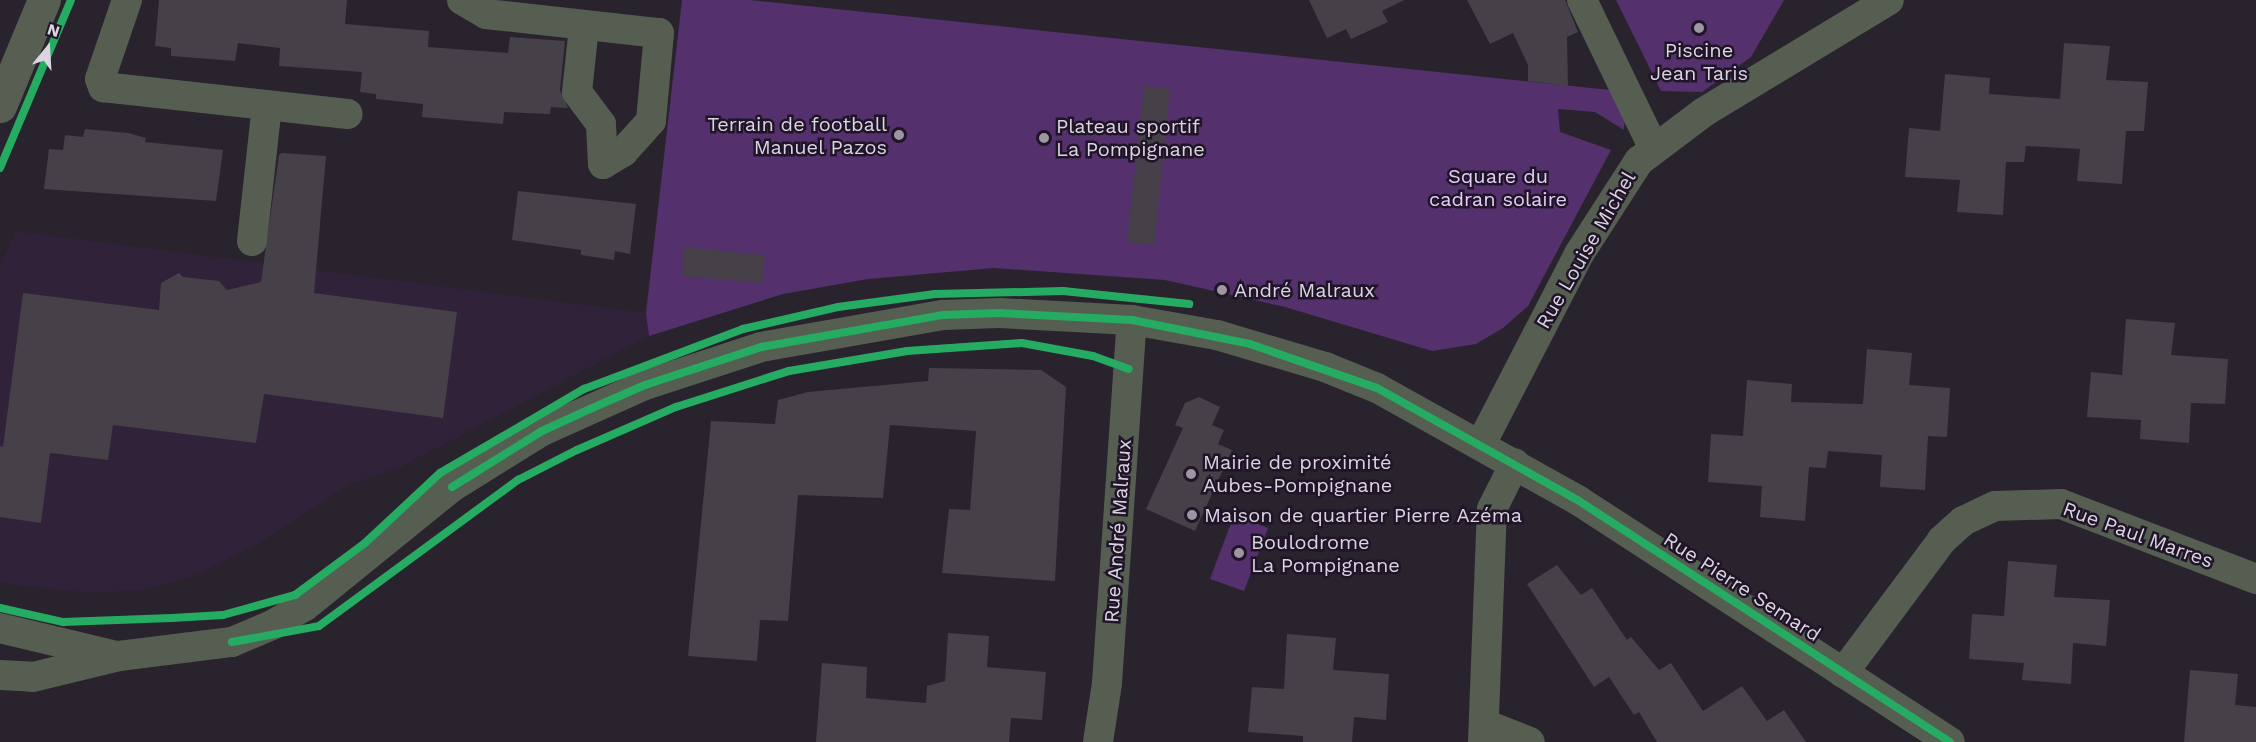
<!DOCTYPE html>
<meta charset="utf-8">
<style>
body{margin:0}
#map{position:relative;width:2256px;height:742px;overflow:hidden;background:#29232e;font-family:"Work Sans",sans-serif}
div>[style]{position:absolute}
[style*='--x']{left:calc(var(--x)*1px);top:calc(var(--y)*1px);width:calc(var(--w)*1px);rotate:calc(var(--a)*1deg)}
.built>*{inset:0;background:#2f2239}
.green>*{inset:0;background:#54316d}
.building>*{inset:0;background:#464049}
.minor>*{height:30px;margin:-15px;padding:0 15px;transform-origin:15px;border-radius:15px;background:#555e51}
.secondary>*{height:33px;margin:-16.5px;padding:0 16.5px;transform-origin:16.5px;border-radius:16.5px;background:#575f53}
.cycleway>*{height:8px;margin:-4px;padding:0 4px;transform-origin:4px;border-radius:4px;background:#26ab63}
.dots>*{width:16px;height:16px;translate:-50% -50%;box-sizing:border-box;border:3px solid #201528;border-radius:50%}
span{translate:-50% -50%;white-space:nowrap;text-align:center;line-height:1.15;-webkit-text-stroke:5px #201528;paint-order:stroke}
.poi-label{font-size:20px;color:#dbd4e1}
.right{translate:-100% -50%;text-align:right}
.left{translate:0 -50%;text-align:left}
.park-label{font-size:20px;color:#e3ccf7}
.street-label{font-size:20px;color:#dbd4e1}
.north{position:absolute;left:18px;top:18px;width:60px;height:60px;-webkit-text-stroke:4px #201528;paint-order:stroke;rotate:18deg;font-size:16px;font-weight:700;line-height:24px;text-align:center;color:#dbd4e1}
.north::after{content:'';display:block;margin:auto;width:21px;height:27px;background:#dbd4e1;clip-path:polygon(50% 0,100% 100%,50% 72%,0 100%)}
</style>
<div id="map">
<div class="built">
<i style="clip-path:polygon(16px 231px,646px 313px,649px 336px,401px 467px,349px 485px,256px 545px,195px 576px,140px 590px,91px 593px,15px 585px,0 581px,0 266px)"></i>
</div>
<div class="green">
<i style="clip-path:polygon(682px 0,749px 0,1610px 90px,1625px 114px,1624px 130px,1595px 112px,1558px 109px,1560px 132px,1611px 150px,1528px 306px,1503px 328px,1476px 344px,1432px 351px,1285px 307px,1165px 280px,994px 268px,868px 279px,783px 294px,649px 336px,646px 313px)"></i>
<i style="clip-path:polygon(1616px 0,1784px 0,1751px 57px,1702px 92px,1661px 91px)"></i>
<i style="clip-path:polygon(1234px 515px,1268px 528px,1244px 591px,1210px 579px)"></i>
</div>
<div class="building">
<i style="clip-path:polygon(159px 0,347px 0,345px 24px,429px 31px,428px 47px,508px 53px,510px 37px,565px 41px,560px 90px,568px 108px,551px 107px,550px 114px,504px 112px,503px 124px,422px 117px,423px 104px,376px 99px,376px 94px,360px 92px,362px 72px,279px 66px,280px 48px,238px 43px,235px 61px,171px 56px,171px 48px,155px 46px)"></i>
<i style="clip-path:polygon(1309px 0,1404px 0,1382px 11px,1388px 22px,1351px 39px,1346px 29px,1327px 38px)"></i>
<i style="clip-path:polygon(1467px 0,1565px 0,1578px 32px,1567px 37px,1568px 86px,1528px 81px,1528px 65px,1513px 33px,1490px 44px)"></i>
<i style="clip-path:polygon(2064px 43px,2110px 46px,2106px 80px,2148px 82px,2144px 131px,2126px 131px,2122px 184px,2077px 181px,2080px 149px,2026px 146px,2024px 162px,2006px 162px,2003px 215px,1957px 212px,1960px 180px,1905px 177px,1909px 128px,1940px 131px,1945px 74px,1990px 78px,1989px 94px,2060px 99px)"></i>
<i style="clip-path:polygon(1144px 86px,1170px 89px,1154px 245px,1127px 242px)"></i>
<i style="clip-path:polygon(85px 129px,128px 133px,146px 138px,145px 142px,223px 150px,216px 201px,44px 189px,49px 149px,63px 150px,65px 135px,83px 137px)"></i>
<i style="clip-path:polygon(282px 153px,326px 156px,314px 293px,457px 312px,443px 418px,264px 394px,256px 443px,113px 425px,108px 460px,50px 453px,41px 523px,0 517px,0 446px,3px 447px,23px 293px,159px 310px,161px 283px,179px 273px,183px 277px,219px 281px,227px 290px,261px 282px,279px 155px)"></i>
<i style="clip-path:polygon(518px 191px,636px 204px,630px 254px,615px 251px,614px 260px,581px 255px,581px 250px,512px 240px)"></i>
<i style="clip-path:polygon(684px 247px,765px 255px,762px 283px,682px 276px)"></i>
<i style="clip-path:polygon(2126px 319px,2175px 323px,2171px 355px,2228px 359px,2225px 404px,2191px 403px,2189px 443px,2140px 439px,2141px 420px,2087px 417px,2091px 372px,2122px 375px)"></i>
<i style="clip-path:polygon(1867px 349px,1912px 353px,1909px 385px,1950px 388px,1947px 437px,1928px 436px,1925px 490px,1880px 487px,1882px 455px,1828px 451px,1826px 468px,1809px 467px,1805px 521px,1760px 517px,1762px 486px,1708px 482px,1711px 434px,1743px 436px,1747px 380px,1792px 384px,1791px 402px,1863px 404px)"></i>
<i style="clip-path:polygon(929px 368px,1041px 370px,1066px 387px,1055px 581px,942px 573px,949px 509px,970px 510px,976px 431px,890px 425px,883px 498px,798px 495px,788px 621px,760px 620px,757px 661px,688px 656px,711px 421px,775px 424px,778px 400px,808px 392px,928px 381px)"></i>
<i style="clip-path:polygon(1199px 397px,1220px 407px,1212px 425px,1224px 430px,1218px 444px,1232px 450px,1195px 531px,1146px 509px,1183px 428px,1175px 425px,1185px 403px)"></i>
<i style="clip-path:polygon(2008px 561px,2057px 565px,2054px 597px,2110px 600px,2106px 646px,2073px 643px,2071px 684px,2022px 680px,2024px 663px,1969px 659px,1972px 614px,2004px 616px)"></i>
<i style="clip-path:polygon(1557px 565px,1581px 595px,1592px 588px,1627px 640px,1631px 637px,1659px 670px,1671px 663px,1703px 711px,1742px 686px,1767px 721px,1784px 710px,1806px 742px,1657px 742px,1639px 712px,1634px 715px,1609px 677px,1594px 687px,1527px 584px)"></i>
<i style="clip-path:polygon(948px 633px,989px 636px,987px 667px,1046px 672px,1042px 720px,1011px 718px,1009px 742px,816px 742px,822px 663px,867px 667px,866px 698px,926px 703px,927px 686px,945px 681px)"></i>
<i style="clip-path:polygon(1287px 634px,1336px 638px,1333px 670px,1389px 674px,1386px 720px,1354px 717px,1352px 742px,1303px 742px,1303px 736px,1248px 732px,1252px 687px,1284px 689px)"></i>
<i style="clip-path:polygon(2190px 670px,2238px 674px,2235px 705px,2256px 707px,2256px 742px,2184px 742px)"></i>
</div>
<div class="minor">
<i style="--x:127;--y:0;--w:83;--a:108.9"></i>
<i style="--x:100;--y:79;--w:9;--a:69"></i>
<i style="--x:103;--y:87;--w:246;--a:6.3"></i>
<i style="--x:462;--y:0;--w:28;--a:30"></i>
<i style="--x:486;--y:14;--w:174;--a:6.3"></i>
<i style="--x:659;--y:33;--w:88;--a:95.2"></i>
<i style="--x:651;--y:121;--w:42;--a:132.1"></i>
<i style="--x:623;--y:152;--w:23;--a:149"></i>
<i style="--x:603;--y:164;--w:40;--a:-92.9"></i>
<i style="--x:601;--y:124;--w:40;--a:-127"></i>
<i style="--x:577;--y:92;--w:65;--a:-83.9"></i>
<i style="--x:1582;--y:0;--w:165;--a:64.2"></i>
<i style="--x:252;--y:241;--w:136;--a:-83.7"></i>
<i style="--x:1481;--y:444;--w:214;--a:-62.7"></i>
<i style="--x:1579;--y:254;--w:111;--a:-57.2"></i>
<i style="--x:1639;--y:161;--w:81;--a:-37"></i>
<i style="--x:1704;--y:112;--w:216;--a:-31.2"></i>
<i style="--x:0;--y:628;--w:120;--a:13.5"></i>
<i style="--x:1843;--y:673;--w:166;--a:-53.3"></i>
<i style="--x:1942;--y:540;--w:28;--a:-42"></i>
<i style="--x:1963;--y:521;--w:35;--a:-25"></i>
<i style="--x:1995;--y:506;--w:66;--a:-1.7"></i>
<i style="--x:2061;--y:504;--w:209;--a:21"></i>
<i style="--x:0;--y:675;--w:33;--a:3"></i>
<i style="--x:33;--y:677;--w:89;--a:-13.7"></i>
<i style="--x:119;--y:656;--w:114;--a:-7.1"></i>
<i style="--x:232;--y:642;--w:43;--a:-23"></i>
<i style="--x:272;--y:625;--w:38;--a:-30"></i>
<i style="--x:305;--y:606;--w:189;--a:-39"></i>
<i style="--x:452;--y:487;--w:106;--a:-31.9"></i>
<i style="--x:542;--y:431;--w:113;--a:-24.1"></i>
<i style="--x:645;--y:385;--w:122;--a:-18.1"></i>
<i style="--x:761;--y:347;--w:185;--a:-10"></i>
<i style="--x:943;--y:315;--w:56;--a:-2"></i>
<i style="--x:999;--y:313;--w:133;--a:3"></i>
<i style="--x:1132;--y:320;--w:86;--a:10"></i>
<i style="--x:1217;--y:335;--w:113;--a:16.5"></i>
<i style="--x:1325;--y:367;--w:56;--a:22"></i>
<i style="--x:1377;--y:388;--w:231;--a:29.2"></i>
<i style="--x:1579;--y:501;--w:442;--a:33"></i>
<i style="--x:1484;--y:724;--w:49;--a:21.4"></i>
<i style="--x:1098;--y:742;--w:60;--a:-81.3"></i>
<i style="--x:1107;--y:683;--w:364;--a:-86.1"></i>
<i style="--x:1483;--y:742;--w:233;--a:-87.8"></i>
<i style="--x:1492;--y:509;--w:51;--a:-63.4"></i>
</div>
<div class="secondary">
<i style="--x:0;--y:106;--w:115;--a:-67.5"></i>
</div>
<div class="cycleway">
<i style="--x:0;--y:168;--w:182;--a:-67.1"></i>
<i style="--x:452;--y:487;--w:106;--a:-31.9"></i>
<i style="--x:542;--y:431;--w:53;--a:-24.6"></i>
<i style="--x:590;--y:409;--w:60;--a:-23.6"></i>
<i style="--x:645;--y:385;--w:122;--a:-18.1"></i>
<i style="--x:761;--y:347;--w:185;--a:-10"></i>
<i style="--x:943;--y:315;--w:56;--a:-2"></i>
<i style="--x:999;--y:313;--w:133;--a:3"></i>
<i style="--x:1132;--y:320;--w:120;--a:11.5"></i>
<i style="--x:1250;--y:344;--w:134;--a:19.1"></i>
<i style="--x:1377;--y:388;--w:231;--a:29.2"></i>
<i style="--x:1579;--y:501;--w:442;--a:33"></i>
<i style="--x:0;--y:608;--w:65;--a:12.5"></i>
<i style="--x:63;--y:622;--w:109;--a:-2.1"></i>
<i style="--x:172;--y:618;--w:51;--a:-3.4"></i>
<i style="--x:223;--y:615;--w:75;--a:-15.5"></i>
<i style="--x:295;--y:595;--w:87;--a:-36.6"></i>
<i style="--x:365;--y:543;--w:103;--a:-43"></i>
<i style="--x:440;--y:473;--w:167;--a:-30.3"></i>
<i style="--x:584;--y:389;--w:170;--a:-20.7"></i>
<i style="--x:743;--y:329;--w:98;--a:-13"></i>
<i style="--x:838;--y:307;--w:98;--a:-7.6"></i>
<i style="--x:935;--y:294;--w:128;--a:-1.3"></i>
<i style="--x:1063;--y:291;--w:127;--a:5.9"></i>
<i style="--x:232;--y:642;--w:88;--a:-10.4"></i>
<i style="--x:319;--y:626;--w:247;--a:-36.3"></i>
<i style="--x:518;--y:480;--w:66;--a:-27"></i>
<i style="--x:577;--y:450;--w:108;--a:-23.5"></i>
<i style="--x:676;--y:407;--w:119;--a:-17.7"></i>
<i style="--x:789;--y:371;--w:120;--a:-9.6"></i>
<i style="--x:907;--y:351;--w:115;--a:-4"></i>
<i style="--x:1022;--y:343;--w:72;--a:10.4"></i>
<i style="--x:1093;--y:356;--w:38;--a:20"></i>
</div>
<div class="dots">
<i style="left:1699px;top:28px;background:#9d96a2"></i>
<i style="left:899px;top:135px;background:#9d96a2"></i>
<i style="left:1044px;top:138px;background:#9d96a2"></i>
<i style="left:1222px;top:290px;background:#9d96a2"></i>
<i style="left:1191px;top:474px;background:#9d96a2"></i>
<i style="left:1192px;top:515px;background:#9d96a2"></i>
<i style="left:1239px;top:553px;background:#9d96a2"></i>
</div>
<div class="poi-label">
<span style="left:1699px;top:62px">Piscine<br>Jean Taris</span>
<span class="right" style="left:887px;top:136px">Terrain de football<br>Manuel Pazos</span>
<span class="left" style="left:1056px;top:138px">Plateau sportif<br>La Pompignane</span>
<span class="left" style="left:1234px;top:290px">André Malraux</span>
<span class="left" style="left:1203px;top:474px">Mairie de proximité<br>Aubes-Pompignane</span>
<span class="left" style="left:1204px;top:515px">Maison de quartier Pierre Azéma</span>
<span class="left" style="left:1251px;top:554px">Boulodrome<br>La Pompignane</span>
</div>
<div class="park-label">
<span style="left:1498px;top:188px">Square du<br>cadran solaire</span>
</div>
<div class="street-label">
<span style="left:1586px;top:250px;rotate:-60deg">Rue Louise Michel</span>
<span style="left:1118px;top:531px;rotate:-86deg">Rue André Malraux</span>
<span style="left:2138px;top:535px;rotate:20deg">Rue Paul Marres</span>
<span style="left:1742px;top:587px;rotate:33deg">Rue Pierre Semard</span>
</div>
<div class="north">N</div>
</div>
